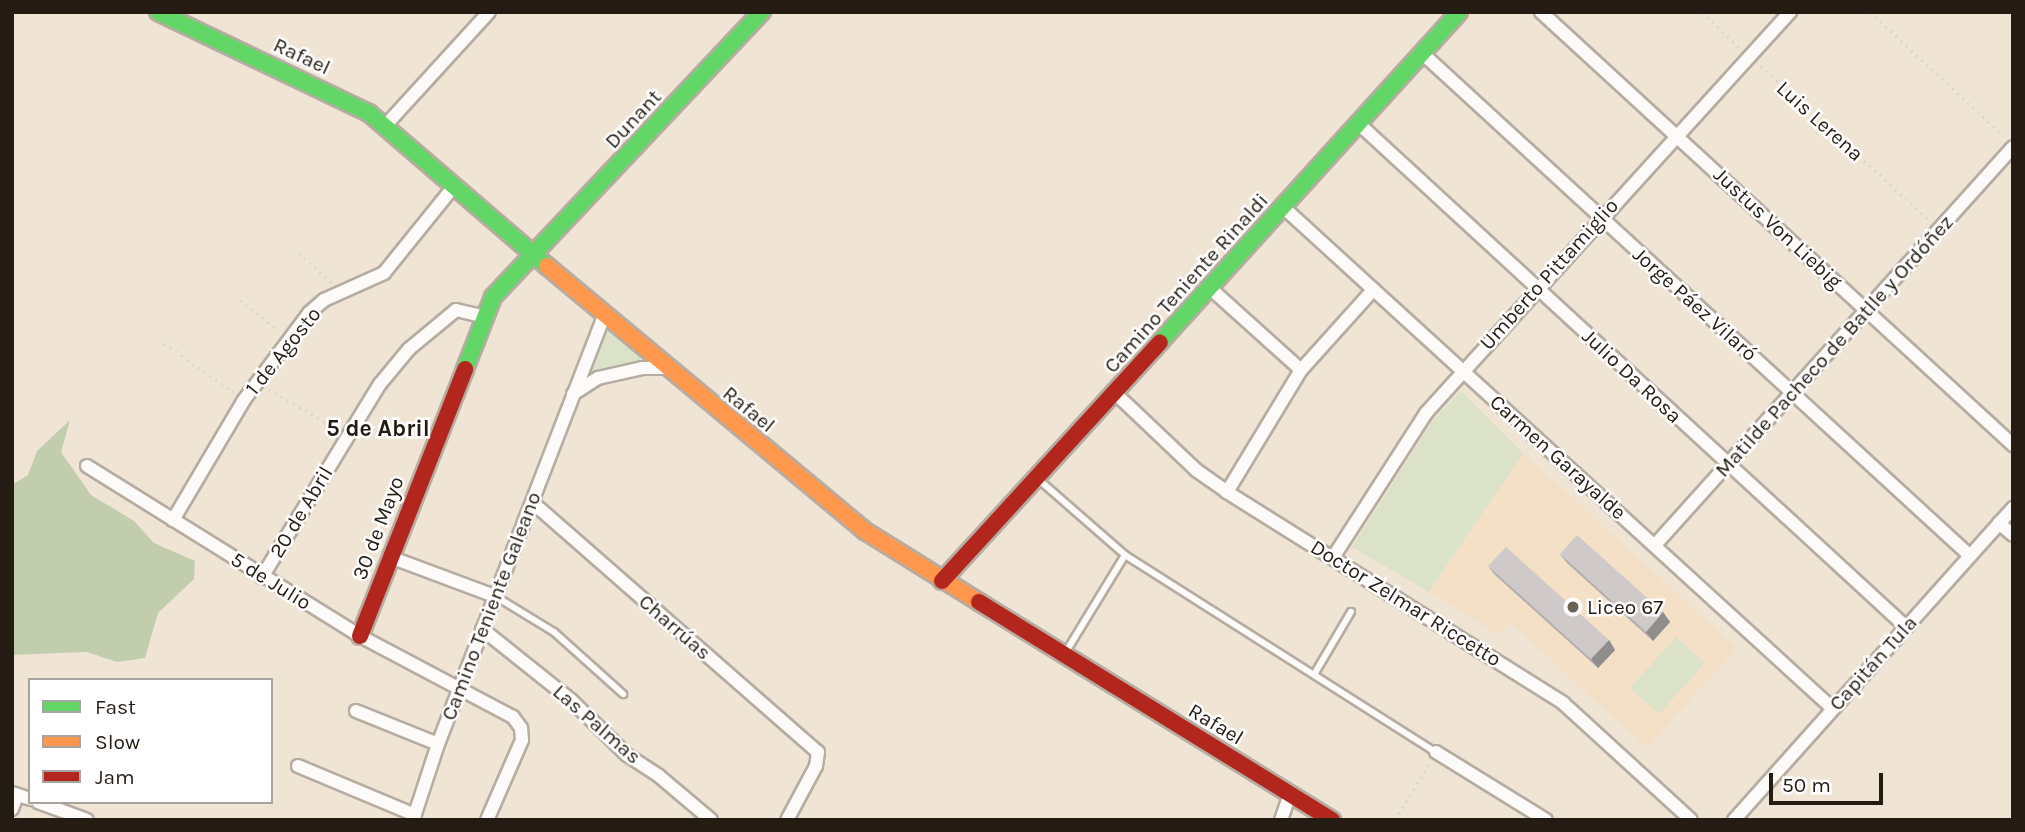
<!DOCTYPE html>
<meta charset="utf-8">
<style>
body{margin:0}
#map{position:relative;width:2025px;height:832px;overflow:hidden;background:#f0e4d5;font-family:Karla,sans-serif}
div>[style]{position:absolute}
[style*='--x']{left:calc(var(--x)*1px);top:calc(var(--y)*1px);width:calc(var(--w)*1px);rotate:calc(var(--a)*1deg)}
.built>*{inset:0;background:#f4e0c7}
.green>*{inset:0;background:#dbe2c8}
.forest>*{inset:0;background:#c2cdae}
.path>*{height:2.5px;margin-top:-1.25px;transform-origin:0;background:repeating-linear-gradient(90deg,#dbd7d2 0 2px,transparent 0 7px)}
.roads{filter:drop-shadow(2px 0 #b6aca1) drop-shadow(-2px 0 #b6aca1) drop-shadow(0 2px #b6aca1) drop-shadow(0 -2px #b6aca1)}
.lane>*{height:6px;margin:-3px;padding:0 3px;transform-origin:3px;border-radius:3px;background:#fdfbf9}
.street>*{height:12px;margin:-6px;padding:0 6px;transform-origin:6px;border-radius:6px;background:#fdfbf9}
.fast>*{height:16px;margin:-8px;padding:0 8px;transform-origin:8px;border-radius:8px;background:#63d668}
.slow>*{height:16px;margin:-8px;padding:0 8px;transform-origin:8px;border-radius:8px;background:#ff974d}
.jam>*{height:16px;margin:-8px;padding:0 8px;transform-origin:8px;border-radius:8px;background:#b3261e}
.wall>*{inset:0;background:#b2aead}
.shaded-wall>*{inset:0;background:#918d8d}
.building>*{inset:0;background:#cfcac9}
.dots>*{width:19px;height:19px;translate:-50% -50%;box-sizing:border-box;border:4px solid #fff;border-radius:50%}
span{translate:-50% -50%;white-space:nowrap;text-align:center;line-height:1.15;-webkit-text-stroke:5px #fff;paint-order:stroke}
.street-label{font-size:21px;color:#241c12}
.poi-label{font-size:21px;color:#241c12}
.left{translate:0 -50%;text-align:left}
.neighbourhood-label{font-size:23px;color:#241c12;font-weight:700}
.frame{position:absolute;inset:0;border:14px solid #241c12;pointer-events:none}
.legend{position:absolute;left:28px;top:678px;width:245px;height:126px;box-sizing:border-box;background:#fff;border:2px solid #a7a4a0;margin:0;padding:9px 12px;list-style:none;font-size:21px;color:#241c12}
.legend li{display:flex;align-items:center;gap:14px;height:35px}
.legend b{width:35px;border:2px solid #a7a4a0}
.scale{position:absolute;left:1769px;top:773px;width:114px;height:32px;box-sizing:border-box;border:4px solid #241c12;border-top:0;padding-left:9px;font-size:21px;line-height:24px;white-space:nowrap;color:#241c12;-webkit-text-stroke:5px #fff;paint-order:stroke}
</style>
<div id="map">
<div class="built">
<i style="clip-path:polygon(1523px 453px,1737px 648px,1647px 748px,1510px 623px,1499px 635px,1429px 592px)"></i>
</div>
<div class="green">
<i style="clip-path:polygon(608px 330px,641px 353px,640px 360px,594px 372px,591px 368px)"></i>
<i style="clip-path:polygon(1461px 391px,1523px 453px,1429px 592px,1352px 547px,1433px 420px)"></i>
<i style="clip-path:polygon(1676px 637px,1705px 663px,1659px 714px,1630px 688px)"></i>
</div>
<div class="forest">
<i style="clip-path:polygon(70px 420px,61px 452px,91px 495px,134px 521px,154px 543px,195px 561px,194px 579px,158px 613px,145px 658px,117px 662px,87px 652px,12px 655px,12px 485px,28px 475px,37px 451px)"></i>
</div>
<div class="path">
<i style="--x:1702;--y:12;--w:52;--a:43.5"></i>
<i style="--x:1870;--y:12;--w:183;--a:42.8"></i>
<i style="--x:1761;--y:66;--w:228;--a:42.5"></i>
<i style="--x:299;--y:253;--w:45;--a:42.3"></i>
<i style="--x:240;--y:300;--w:48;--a:38.3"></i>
<i style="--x:164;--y:343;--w:85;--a:35.4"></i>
<i style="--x:269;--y:389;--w:78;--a:30.8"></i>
<i style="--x:1395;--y:820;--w:66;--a:-58.7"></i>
</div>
<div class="roads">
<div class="lane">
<i style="--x:1038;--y:479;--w:116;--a:41.1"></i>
<i style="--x:1125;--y:555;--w:368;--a:32.4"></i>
<i style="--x:495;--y:596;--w:69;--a:31.4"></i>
<i style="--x:554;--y:632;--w:93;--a:41.9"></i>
<i style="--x:1064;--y:655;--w:117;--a:-58.6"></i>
<i style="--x:1315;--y:673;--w:71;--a:-59.5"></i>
</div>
<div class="street">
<i style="--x:1541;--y:12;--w:641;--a:42.53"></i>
<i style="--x:1422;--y:53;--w:742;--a:42.54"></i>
<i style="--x:1359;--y:124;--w:743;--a:42.6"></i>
<i style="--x:385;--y:126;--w:154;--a:-47.6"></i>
<i style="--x:1283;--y:207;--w:743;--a:42.38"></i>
<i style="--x:1210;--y:288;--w:122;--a:42"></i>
<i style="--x:1115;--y:393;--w:112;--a:43.5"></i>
<i style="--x:1196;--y:470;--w:38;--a:35"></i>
<i style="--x:1227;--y:492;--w:397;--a:32.1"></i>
<i style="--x:1563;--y:703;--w:173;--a:42.4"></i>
<i style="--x:573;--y:394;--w:30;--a:-33"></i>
<i style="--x:598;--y:378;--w:45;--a:-12.8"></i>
<i style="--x:642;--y:368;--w:23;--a:0"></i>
<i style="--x:87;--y:466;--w:322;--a:31.9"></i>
<i style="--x:360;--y:636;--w:173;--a:27.9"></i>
<i style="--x:513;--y:717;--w:14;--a:54"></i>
<i style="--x:521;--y:728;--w:12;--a:85"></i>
<i style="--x:522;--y:740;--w:87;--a:113.6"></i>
<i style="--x:1227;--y:492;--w:143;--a:-58.8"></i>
<i style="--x:1301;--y:370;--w:108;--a:-48"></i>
<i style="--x:532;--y:502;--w:380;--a:41.2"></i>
<i style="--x:818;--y:752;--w:14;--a:98"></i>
<i style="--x:816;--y:766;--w:61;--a:118.2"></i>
<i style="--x:173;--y:520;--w:139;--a:-59.4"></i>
<i style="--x:244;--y:400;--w:109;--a:-53.2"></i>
<i style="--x:309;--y:313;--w:20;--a:-41"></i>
<i style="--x:324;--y:300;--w:66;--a:-24.2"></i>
<i style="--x:384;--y:273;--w:113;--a:-51.1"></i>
<i style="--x:1999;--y:523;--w:18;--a:41"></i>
<i style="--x:1655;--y:545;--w:535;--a:-48.03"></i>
<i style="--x:1334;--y:556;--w:170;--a:-57.2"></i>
<i style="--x:1426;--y:413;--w:542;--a:-47.77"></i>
<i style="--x:390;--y:557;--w:112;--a:20.4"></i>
<i style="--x:262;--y:577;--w:226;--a:-58.6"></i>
<i style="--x:380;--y:384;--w:45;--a:-50.4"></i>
<i style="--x:409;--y:349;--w:61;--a:-39.7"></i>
<i style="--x:456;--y:310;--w:28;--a:13"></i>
<i style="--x:482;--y:629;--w:114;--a:38.6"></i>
<i style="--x:571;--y:700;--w:78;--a:44.5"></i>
<i style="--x:627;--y:755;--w:38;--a:33"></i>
<i style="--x:659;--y:776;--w:68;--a:40.2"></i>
<i style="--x:356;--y:711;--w:88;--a:21.9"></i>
<i style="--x:1436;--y:752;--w:129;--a:31.7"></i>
<i style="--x:298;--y:766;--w:127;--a:22.7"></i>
<i style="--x:12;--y:793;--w:19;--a:18"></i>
<i style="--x:38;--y:802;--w:52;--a:20.2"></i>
<i style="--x:12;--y:809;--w:15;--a:-70"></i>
<i style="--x:413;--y:820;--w:80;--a:-71.8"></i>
<i style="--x:438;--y:744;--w:459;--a:-68.8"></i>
<i style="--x:1281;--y:820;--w:28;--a:-71"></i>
<i style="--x:1734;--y:820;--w:419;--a:-48.2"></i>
</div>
<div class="fast">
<i style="--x:158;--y:12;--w:234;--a:25.6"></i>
<i style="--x:369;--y:113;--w:235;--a:40.7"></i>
<i style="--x:1160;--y:342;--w:445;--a:-47.8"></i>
<i style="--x:465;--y:369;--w:77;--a:-68.7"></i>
<i style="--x:493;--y:297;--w:392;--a:-46.7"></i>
</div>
<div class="slow">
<i style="--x:547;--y:266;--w:414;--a:39.8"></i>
<i style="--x:865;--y:531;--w:134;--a:31.9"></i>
</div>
<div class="jam">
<i style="--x:942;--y:581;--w:323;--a:-47.6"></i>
<i style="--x:979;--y:602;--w:415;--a:31.7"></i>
<i style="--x:360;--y:636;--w:287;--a:-68.5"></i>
</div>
</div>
<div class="wall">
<i style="clip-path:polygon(1560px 554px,1663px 612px,1670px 622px,1653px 641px,1567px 563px)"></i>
<i style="clip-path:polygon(1488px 566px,1609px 640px,1615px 650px,1598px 668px,1495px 575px)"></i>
</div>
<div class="shaded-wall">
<i style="clip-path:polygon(1663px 612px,1670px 622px,1653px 641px,1646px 632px)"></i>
<i style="clip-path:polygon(1609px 640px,1615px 650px,1598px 668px,1591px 659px)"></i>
</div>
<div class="building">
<i style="clip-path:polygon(1577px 535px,1663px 612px,1646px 632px,1560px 554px)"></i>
<i style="clip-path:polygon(1506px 547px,1609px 640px,1591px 659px,1488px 566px)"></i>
</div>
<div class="dots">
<i style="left:1573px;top:607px;background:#6b6256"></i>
</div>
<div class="street-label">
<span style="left:302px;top:56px;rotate:25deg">Rafael</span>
<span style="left:633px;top:119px;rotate:-47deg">Dunant</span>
<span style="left:1820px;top:121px;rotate:42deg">Luis Lerena</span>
<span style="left:1778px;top:228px;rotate:43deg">Justus Von Liebig</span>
<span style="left:1549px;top:274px;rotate:-48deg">Umberto Pittamiglio</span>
<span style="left:1186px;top:283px;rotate:-48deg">Camino Teniente Rinaldi</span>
<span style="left:1695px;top:304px;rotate:42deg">Jorge Páez Vilaró</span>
<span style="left:1834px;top:346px;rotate:-48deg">Matilde Pacheco de Batlle y Ordóñez</span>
<span style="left:283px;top:351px;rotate:-51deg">1 de Agosto</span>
<span style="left:1632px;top:376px;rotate:43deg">Julio Da Rosa</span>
<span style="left:749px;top:409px;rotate:39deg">Rafael</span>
<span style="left:1558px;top:457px;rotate:42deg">Carmen Garayalde</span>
<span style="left:301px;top:512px;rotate:-59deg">20 de Abril</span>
<span style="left:378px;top:528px;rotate:-69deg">30 de Mayo</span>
<span style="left:271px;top:581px;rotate:32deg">5 de Julio</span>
<span style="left:1406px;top:603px;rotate:32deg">Doctor Zelmar Riccetto</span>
<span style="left:491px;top:606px;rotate:-69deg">Camino Teniente Galeano</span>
<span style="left:675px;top:627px;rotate:41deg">Charrúas</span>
<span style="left:1873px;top:663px;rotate:-48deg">Capitán Tula</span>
<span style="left:597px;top:724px;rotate:41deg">Las Palmas</span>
<span style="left:1216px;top:724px;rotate:31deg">Rafael</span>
</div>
<div class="poi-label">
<span class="left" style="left:1587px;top:607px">Liceo 67</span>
</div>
<div class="neighbourhood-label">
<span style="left:378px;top:429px">5 de Abril</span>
</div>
<div class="frame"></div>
<ul class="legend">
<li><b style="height:9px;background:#63d668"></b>Fast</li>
<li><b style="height:9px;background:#ff974d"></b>Slow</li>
<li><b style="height:9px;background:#b3261e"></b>Jam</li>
</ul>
<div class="scale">50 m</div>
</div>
